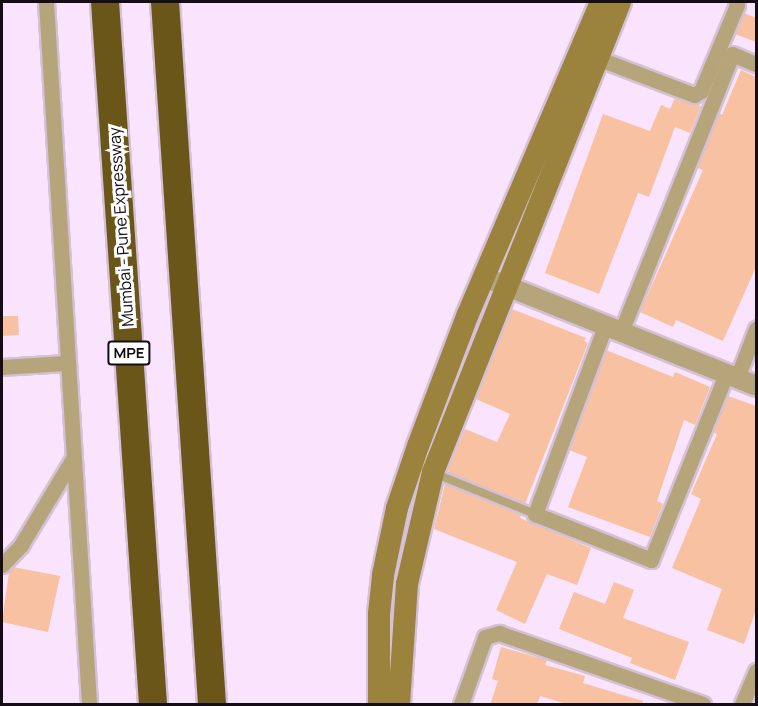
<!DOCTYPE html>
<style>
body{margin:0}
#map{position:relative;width:758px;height:706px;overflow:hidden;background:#fae3fc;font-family:Manrope,sans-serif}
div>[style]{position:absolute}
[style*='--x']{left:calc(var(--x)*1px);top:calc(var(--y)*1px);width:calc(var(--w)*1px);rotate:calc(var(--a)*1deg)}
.building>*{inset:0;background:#f8c1a1}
.roads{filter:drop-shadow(2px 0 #d5c1d7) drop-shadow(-2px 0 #d5c1d7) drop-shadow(0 2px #d5c1d7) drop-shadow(0 -2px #d5c1d7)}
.service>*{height:8px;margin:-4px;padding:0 4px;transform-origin:4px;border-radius:4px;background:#b6a57a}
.minor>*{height:15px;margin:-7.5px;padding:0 7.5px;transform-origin:7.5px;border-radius:7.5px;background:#b6a57a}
.tertiary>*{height:20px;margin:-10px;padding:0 10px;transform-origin:10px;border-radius:10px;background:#b6a57a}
.secondary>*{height:22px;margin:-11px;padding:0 11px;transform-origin:11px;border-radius:11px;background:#9b823d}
.motorway>*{height:28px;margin:-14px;padding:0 14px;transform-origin:14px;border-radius:14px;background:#6b5619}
span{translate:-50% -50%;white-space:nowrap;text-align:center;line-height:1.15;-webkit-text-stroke:6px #fff;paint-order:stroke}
.shield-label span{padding:2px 4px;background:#fff;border:2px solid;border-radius:4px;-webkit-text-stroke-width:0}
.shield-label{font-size:15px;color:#140d15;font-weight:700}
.street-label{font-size:16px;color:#140d15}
.frame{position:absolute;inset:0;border:3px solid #140d15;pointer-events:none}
</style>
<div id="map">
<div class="building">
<i style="clip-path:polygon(744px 13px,756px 18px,756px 42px,735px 34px)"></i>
<i style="clip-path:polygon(741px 70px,756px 77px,756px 267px,723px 341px,676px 320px,673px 327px,640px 312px,703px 170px,697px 168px,719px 113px,722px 115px)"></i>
<i style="clip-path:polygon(675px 98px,701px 106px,690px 133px,675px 127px,649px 197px,638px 193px,599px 294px,545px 273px,603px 114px,650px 131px,661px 105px,670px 109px)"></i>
<i style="clip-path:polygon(512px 309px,586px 338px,584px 341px,588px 343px,525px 504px,449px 473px,448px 470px,465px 429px,497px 442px,510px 414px,476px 399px)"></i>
<i style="clip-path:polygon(2px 316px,18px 316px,19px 335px,2px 336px)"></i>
<i style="clip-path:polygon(606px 350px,673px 377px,675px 372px,710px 387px,695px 425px,684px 420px,657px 501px,663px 504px,650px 537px,568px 507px,587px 457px,569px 450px)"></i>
<i style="clip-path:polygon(728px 396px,756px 406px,756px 610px,744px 644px,707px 630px,722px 589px,672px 568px,701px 499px,691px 494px,717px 434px,713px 432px)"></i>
<i style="clip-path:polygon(445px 484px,521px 515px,520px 518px,591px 548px,577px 585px,547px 574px,525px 624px,496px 610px,517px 562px,434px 529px)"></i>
<i style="clip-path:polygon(13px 567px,60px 576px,48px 632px,2px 622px,9px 572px)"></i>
<i style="clip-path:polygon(614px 582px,634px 590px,623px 618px,689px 642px,675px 680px,630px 663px,632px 658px,559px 629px,574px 592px,605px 604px)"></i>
<i style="clip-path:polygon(501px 647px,547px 660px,545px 665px,585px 676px,583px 683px,643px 701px,642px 705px,570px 705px,540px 696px,537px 705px,490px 705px,498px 681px,492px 679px)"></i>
</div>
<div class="roads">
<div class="service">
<i style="--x:436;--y:474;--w:107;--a:22"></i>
</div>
<div class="minor">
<i style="--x:46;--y:2;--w:703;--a:86.49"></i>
<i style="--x:597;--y:58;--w:104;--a:20.9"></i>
<i style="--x:694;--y:95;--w:8;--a:-30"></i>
<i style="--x:701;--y:91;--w:93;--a:-67.3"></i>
<i style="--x:737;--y:5;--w:3;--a:-108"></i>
<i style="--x:605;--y:326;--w:201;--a:110.4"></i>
<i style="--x:535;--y:514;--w:125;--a:21.6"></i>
<i style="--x:651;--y:560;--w:201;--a:-68"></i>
<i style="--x:621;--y:332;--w:299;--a:-68.2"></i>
<i style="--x:732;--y:54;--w:26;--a:23"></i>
<i style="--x:2;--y:367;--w:64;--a:-3.6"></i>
<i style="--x:737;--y:378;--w:53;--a:-68.8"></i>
<i style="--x:2;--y:565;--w:28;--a:-46"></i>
<i style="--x:21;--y:545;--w:99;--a:-59"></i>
<i style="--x:461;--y:704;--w:71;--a:-70.3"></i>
<i style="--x:485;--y:637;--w:15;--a:-16"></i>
<i style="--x:499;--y:633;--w:216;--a:19.2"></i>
<i style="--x:742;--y:704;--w:36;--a:-67"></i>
</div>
<div class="tertiary">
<i style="--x:484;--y:277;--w:293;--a:21.8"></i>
</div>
<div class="secondary">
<i style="--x:379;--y:704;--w:90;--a:-90"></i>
<i style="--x:379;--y:614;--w:39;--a:-84"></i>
<i style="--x:383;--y:575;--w:68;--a:-78.2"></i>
<i style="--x:397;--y:508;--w:65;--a:-71.3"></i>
<i style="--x:418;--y:446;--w:141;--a:-69.3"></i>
<i style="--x:468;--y:314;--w:339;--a:-66.9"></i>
<i style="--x:399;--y:704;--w:120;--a:-86.2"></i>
<i style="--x:407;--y:584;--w:115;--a:-76.9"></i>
<i style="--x:433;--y:472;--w:506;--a:-68.3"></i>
</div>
<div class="motorway">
<i style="--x:105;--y:2;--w:704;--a:86.09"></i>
<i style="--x:165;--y:2;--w:704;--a:86.17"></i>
</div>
</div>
<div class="shield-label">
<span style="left:129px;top:353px">MPE</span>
</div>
<div class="street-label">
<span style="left:121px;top:227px;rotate:-94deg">Mumbai - Pune Expressway</span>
</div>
<div class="frame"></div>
</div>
